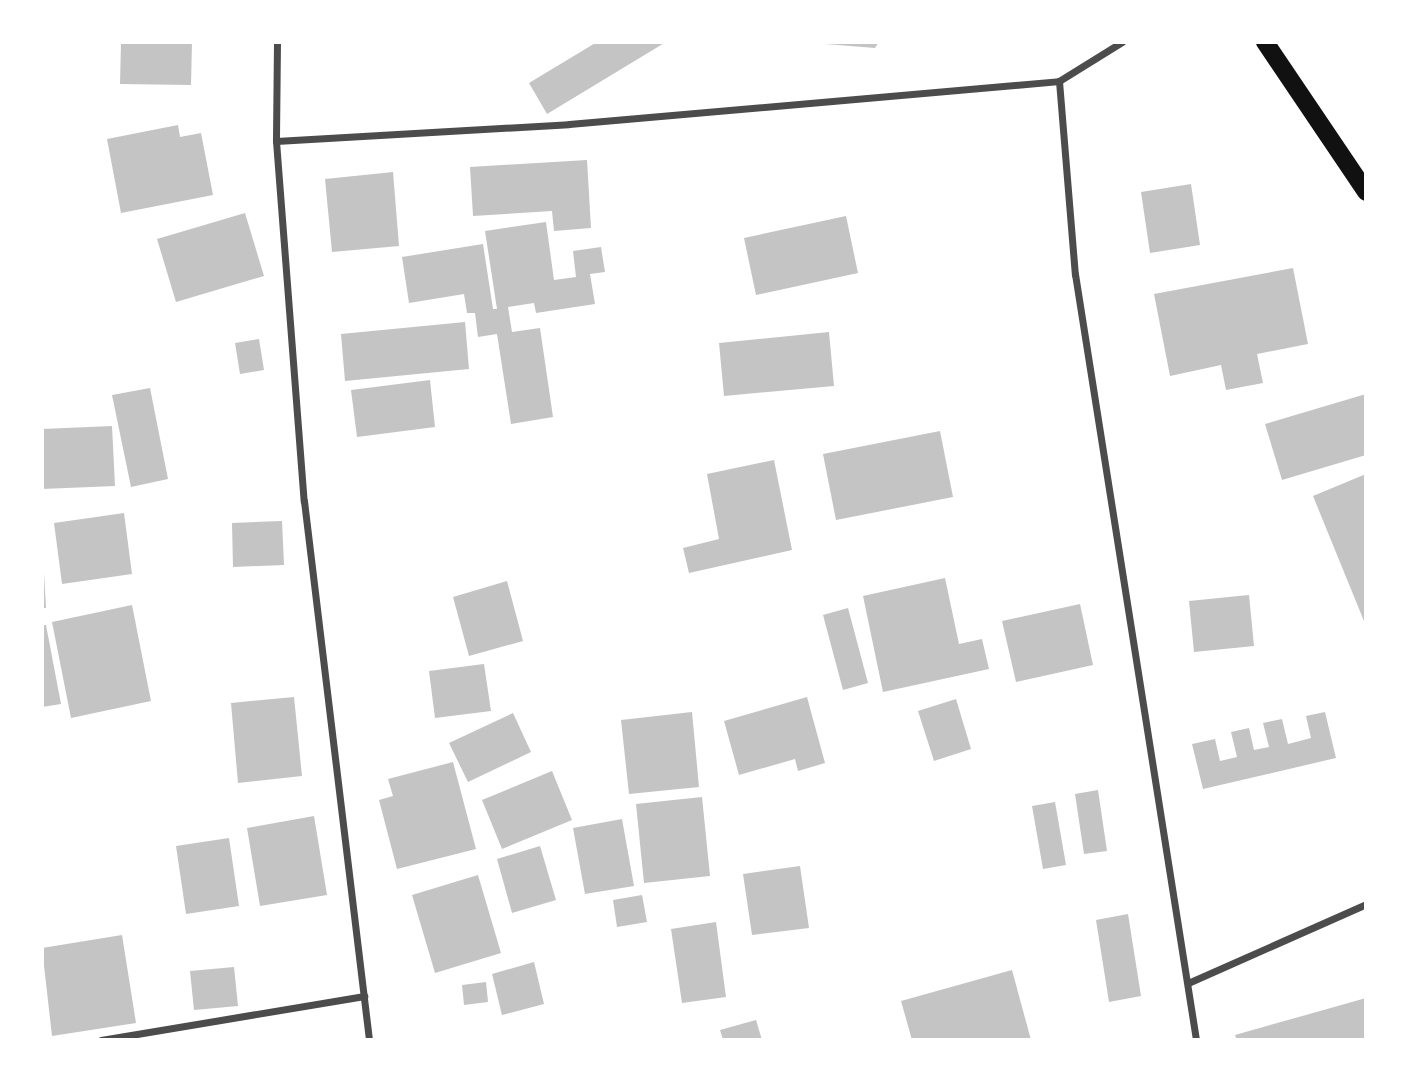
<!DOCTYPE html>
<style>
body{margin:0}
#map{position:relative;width:1408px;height:1082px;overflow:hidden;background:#fff;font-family:"Varela Round",sans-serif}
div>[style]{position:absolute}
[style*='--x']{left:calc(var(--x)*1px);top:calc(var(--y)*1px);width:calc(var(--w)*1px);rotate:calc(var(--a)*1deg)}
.building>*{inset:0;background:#c4c4c4}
.minor>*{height:7px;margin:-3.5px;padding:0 3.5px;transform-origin:3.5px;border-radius:3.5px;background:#4c4c4c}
.primary>*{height:18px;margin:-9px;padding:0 9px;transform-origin:9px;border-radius:9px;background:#111}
span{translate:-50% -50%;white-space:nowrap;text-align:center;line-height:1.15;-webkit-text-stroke:7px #fff;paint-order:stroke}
.frame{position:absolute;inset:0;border:44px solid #fff;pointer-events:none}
</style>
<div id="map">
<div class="building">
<i style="clip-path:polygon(121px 42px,192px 42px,191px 85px,120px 84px)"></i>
<i style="clip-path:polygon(597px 42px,666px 42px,547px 114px,529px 83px)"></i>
<i style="clip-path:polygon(800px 42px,879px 42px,875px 48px)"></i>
<i style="clip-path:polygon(178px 125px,180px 137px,201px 133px,213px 195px,121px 213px,107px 139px)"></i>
<i style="clip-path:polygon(587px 160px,591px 228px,554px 231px,552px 211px,473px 216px,470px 167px)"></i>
<i style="clip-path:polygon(393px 172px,399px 246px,332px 252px,325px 179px)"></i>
<i style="clip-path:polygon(1191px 184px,1200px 245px,1150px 253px,1141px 192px)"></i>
<i style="clip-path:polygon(245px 213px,264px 276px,176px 302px,157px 239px)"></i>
<i style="clip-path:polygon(846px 216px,858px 273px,756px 295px,744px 238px)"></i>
<i style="clip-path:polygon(546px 222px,554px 280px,576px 277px,573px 251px,601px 247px,605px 272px,590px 274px,595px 304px,536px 313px,534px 303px,508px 307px,512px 332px,540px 328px,553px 417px,511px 424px,497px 334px,478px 337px,475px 313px,467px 313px,464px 294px,409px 303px,402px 257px,483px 244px,493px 309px,497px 309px,485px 231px)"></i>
<i style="clip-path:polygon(1293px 268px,1308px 344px,1257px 354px,1263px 383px,1226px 390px,1221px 365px,1170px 376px,1154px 294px)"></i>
<i style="clip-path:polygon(465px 322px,469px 369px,345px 381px,341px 334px)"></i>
<i style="clip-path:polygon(829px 332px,834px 386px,724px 396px,719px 343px)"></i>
<i style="clip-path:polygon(259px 339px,264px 370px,240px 374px,235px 343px)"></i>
<i style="clip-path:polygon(430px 380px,435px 427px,357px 437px,351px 390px)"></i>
<i style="clip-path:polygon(150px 388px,168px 479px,131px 487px,112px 395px)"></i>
<i style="clip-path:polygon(1366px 394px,1366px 455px,1282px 480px,1265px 424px)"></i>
<i style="clip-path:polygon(112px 426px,115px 486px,42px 489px,42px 429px)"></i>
<i style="clip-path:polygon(940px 431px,953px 497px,836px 520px,823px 454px)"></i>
<i style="clip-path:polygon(774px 460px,792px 550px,689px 573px,683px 548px,719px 539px,707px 474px)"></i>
<i style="clip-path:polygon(1366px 474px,1366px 626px,1313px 496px)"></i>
<i style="clip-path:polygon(124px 513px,132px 574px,62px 584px,54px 523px)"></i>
<i style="clip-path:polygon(282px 521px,284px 565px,233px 567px,232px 523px)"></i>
<i style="clip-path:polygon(42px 573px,44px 573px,46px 608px,42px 608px)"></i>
<i style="clip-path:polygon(945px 578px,959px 644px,982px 639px,989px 669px,883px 692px,863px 596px)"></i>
<i style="clip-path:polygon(507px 581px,523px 641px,469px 656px,453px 597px)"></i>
<i style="clip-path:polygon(1249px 595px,1254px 646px,1194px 652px,1189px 601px)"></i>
<i style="clip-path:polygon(1080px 604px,1093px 665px,1016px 682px,1002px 621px)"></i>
<i style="clip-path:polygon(132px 605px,151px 701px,71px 718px,52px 622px)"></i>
<i style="clip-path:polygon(848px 608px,868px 683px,843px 690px,823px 615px)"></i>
<i style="clip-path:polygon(42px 625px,46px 625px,61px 704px,42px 707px)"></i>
<i style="clip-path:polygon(484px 664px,491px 711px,435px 718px,429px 671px)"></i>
<i style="clip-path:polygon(294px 697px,302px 776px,238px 783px,231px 703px)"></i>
<i style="clip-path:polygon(807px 697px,825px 763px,798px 771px,795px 759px,739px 775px,724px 721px)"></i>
<i style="clip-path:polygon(956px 699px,971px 749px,934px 761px,918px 711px)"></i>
<i style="clip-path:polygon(692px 712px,699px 787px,629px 794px,621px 720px)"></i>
<i style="clip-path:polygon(1325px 712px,1336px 758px,1203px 789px,1192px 744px,1215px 739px,1220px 761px,1237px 757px,1231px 732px,1249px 728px,1254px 750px,1269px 747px,1263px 723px,1282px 719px,1288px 744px,1311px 738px,1306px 716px)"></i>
<i style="clip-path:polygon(513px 713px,531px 752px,468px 782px,449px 743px)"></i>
<i style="clip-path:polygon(453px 762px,476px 849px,397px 869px,379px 800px,393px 796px,388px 779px)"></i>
<i style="clip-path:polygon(552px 771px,572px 820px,502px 849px,482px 800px)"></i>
<i style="clip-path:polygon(1098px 790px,1107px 851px,1084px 854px,1075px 794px)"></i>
<i style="clip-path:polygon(702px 797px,710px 876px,644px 883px,636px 804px)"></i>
<i style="clip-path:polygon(1055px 802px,1066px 865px,1043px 869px,1032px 806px)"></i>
<i style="clip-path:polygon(314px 816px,327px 895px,260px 906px,247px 828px)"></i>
<i style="clip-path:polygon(622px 819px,634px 886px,585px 894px,573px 828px)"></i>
<i style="clip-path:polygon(229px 838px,239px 906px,186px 914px,176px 846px)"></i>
<i style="clip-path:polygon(540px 846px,556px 900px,512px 913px,497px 859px)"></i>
<i style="clip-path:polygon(800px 866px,809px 928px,752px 935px,743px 874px)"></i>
<i style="clip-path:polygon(478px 875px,501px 953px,435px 973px,412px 895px)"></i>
<i style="clip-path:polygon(642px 895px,647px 922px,617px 927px,613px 900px)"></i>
<i style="clip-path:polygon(1128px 914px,1141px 996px,1109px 1002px,1096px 920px)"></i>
<i style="clip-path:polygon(716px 922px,726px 997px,682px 1003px,671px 929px)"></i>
<i style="clip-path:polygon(122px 935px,136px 1023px,52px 1036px,42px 948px)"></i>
<i style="clip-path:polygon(534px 962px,544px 1004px,502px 1015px,492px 974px)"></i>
<i style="clip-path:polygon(234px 967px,238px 1006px,194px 1010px,190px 971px)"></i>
<i style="clip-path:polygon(1012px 970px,1031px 1040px,912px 1040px,901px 1001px)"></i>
<i style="clip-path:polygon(486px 982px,488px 1002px,464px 1005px,462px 985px)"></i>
<i style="clip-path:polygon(1366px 998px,1366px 1040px,1237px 1040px,1235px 1035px)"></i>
<i style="clip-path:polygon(756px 1020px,762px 1040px,723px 1040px,720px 1030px)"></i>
</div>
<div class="minor">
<i style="--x:277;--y:42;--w:99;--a:90.6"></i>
<i style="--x:276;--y:141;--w:361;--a:85.6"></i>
<i style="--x:304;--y:501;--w:543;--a:83.12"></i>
<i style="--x:1059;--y:81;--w:194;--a:85.3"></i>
<i style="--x:1075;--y:274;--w:775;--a:81.02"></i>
<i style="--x:276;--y:141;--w:293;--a:-3.3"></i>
<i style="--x:569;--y:124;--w:492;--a:-5"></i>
<i style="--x:1059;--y:81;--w:74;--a:-31.8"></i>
<i style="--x:1188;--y:983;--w:195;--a:-23.9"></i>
<i style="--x:101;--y:1040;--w:267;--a:-9.5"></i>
</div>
<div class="primary">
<i style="--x:1265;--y:42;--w:181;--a:56"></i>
</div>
<div class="frame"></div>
</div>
